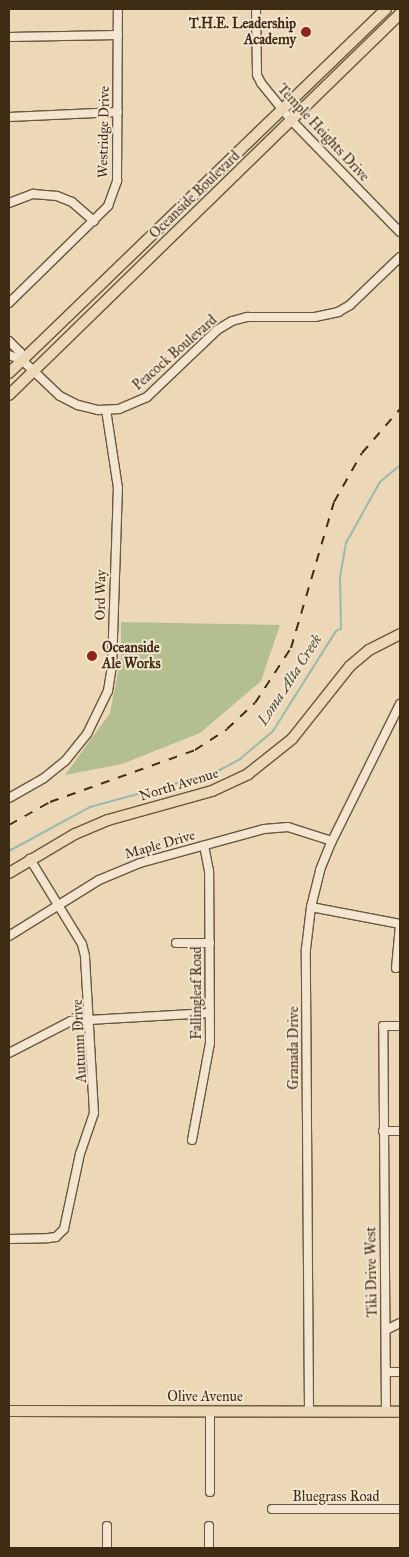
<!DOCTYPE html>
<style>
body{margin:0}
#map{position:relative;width:409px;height:1557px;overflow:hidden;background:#ecd7b7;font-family:"IM FELL Great Primer",serif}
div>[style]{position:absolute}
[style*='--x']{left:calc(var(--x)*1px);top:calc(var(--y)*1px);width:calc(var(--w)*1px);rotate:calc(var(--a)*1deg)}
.green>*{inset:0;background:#b4bf90}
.stream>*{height:2px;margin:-1px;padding:0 1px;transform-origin:1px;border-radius:1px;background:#99baad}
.roads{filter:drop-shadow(1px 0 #6a573d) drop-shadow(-1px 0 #6a573d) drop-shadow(0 1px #6a573d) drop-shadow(0 -1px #6a573d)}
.minor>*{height:8px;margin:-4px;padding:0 4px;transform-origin:4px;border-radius:4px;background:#f3e5d0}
.major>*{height:10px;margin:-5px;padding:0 5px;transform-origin:5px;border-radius:5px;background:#ecd7b7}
.rail>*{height:2px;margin-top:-1px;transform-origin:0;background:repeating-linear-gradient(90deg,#3e2c14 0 9px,transparent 0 18px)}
.dots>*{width:14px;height:14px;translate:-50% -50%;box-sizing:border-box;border:2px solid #f3e5d0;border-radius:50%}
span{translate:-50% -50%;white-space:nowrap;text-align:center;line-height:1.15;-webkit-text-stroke:4px #f3e5d0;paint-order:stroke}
.poi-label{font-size:14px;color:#3e2c14;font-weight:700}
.right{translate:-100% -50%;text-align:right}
.left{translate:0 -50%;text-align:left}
.street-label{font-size:14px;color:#3e2c14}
.water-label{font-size:15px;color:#55503a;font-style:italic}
.frame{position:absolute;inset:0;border:10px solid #3e2c14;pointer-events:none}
</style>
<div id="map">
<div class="green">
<i style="clip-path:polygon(121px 622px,280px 625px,261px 681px,200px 733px,122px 764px,65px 775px,110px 713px,121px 657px)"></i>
</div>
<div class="stream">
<i style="--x:9;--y:851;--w:92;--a:-28.5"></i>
<i style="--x:90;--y:807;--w:129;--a:-15.3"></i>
<i style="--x:214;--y:773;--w:30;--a:-28"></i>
<i style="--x:240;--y:759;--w:43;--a:-40.3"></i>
<i style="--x:273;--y:731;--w:118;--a:-57.8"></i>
<i style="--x:336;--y:631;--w:5;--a:-22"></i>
<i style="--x:341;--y:629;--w:52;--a:-91.1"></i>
<i style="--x:340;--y:577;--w:35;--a:-80"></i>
<i style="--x:346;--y:543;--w:70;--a:-60.9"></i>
<i style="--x:380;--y:482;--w:26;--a:-40"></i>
</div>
<div class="roads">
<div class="minor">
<i style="--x:256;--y:9;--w:66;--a:89.1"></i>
<i style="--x:257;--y:75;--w:9;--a:63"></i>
<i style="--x:261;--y:83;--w:48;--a:51"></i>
<i style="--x:291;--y:120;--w:156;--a:45.8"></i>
<i style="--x:9;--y:37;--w:109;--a:-1.1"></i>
<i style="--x:9;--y:117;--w:109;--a:-2.6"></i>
<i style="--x:9;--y:203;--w:26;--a:-21"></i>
<i style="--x:33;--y:194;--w:24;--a:5"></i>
<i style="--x:57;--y:196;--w:16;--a:22"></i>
<i style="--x:72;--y:202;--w:29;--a:41"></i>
<i style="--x:9;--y:303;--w:139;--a:-44.4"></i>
<i style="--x:108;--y:206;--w:27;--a:-70"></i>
<i style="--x:117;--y:181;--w:172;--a:-89.7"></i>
<i style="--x:9;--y:341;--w:16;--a:45"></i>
<i style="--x:20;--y:352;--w:8;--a:76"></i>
<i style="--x:22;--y:360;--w:52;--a:43.5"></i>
<i style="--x:60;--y:396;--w:20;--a:27"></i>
<i style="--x:78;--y:405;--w:21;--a:14"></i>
<i style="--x:98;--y:410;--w:21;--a:-3"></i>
<i style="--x:119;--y:409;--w:30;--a:-23"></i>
<i style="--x:147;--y:397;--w:97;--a:-43.7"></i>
<i style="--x:217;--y:330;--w:17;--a:-31"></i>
<i style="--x:232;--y:321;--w:16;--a:-15"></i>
<i style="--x:247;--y:317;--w:68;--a:0"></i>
<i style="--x:315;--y:317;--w:24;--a:-12"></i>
<i style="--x:338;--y:312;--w:14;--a:-30"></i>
<i style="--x:350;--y:305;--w:69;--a:-43.8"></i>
<i style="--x:9;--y:355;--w:14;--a:21"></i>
<i style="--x:9;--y:798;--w:40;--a:-29.7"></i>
<i style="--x:44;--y:778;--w:28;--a:-39"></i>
<i style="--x:66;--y:760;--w:33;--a:-51"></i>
<i style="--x:87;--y:734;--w:48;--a:-64"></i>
<i style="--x:108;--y:691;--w:24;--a:-81"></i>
<i style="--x:112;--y:667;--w:179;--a:-88.1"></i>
<i style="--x:118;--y:488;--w:79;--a:-98.7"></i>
<i style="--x:311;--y:907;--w:91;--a:10.8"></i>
<i style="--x:9;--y:936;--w:106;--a:-31.9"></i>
<i style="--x:99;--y:880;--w:44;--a:-22.5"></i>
<i style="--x:140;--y:863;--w:129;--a:-15.3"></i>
<i style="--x:264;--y:829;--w:24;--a:-5"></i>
<i style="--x:288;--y:827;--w:46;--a:17.7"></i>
<i style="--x:176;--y:943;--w:34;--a:0"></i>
<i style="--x:396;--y:968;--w:43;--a:-84.7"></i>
<i style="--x:9;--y:1053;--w:70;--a:-27.3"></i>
<i style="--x:71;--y:1021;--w:139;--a:-3.3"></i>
<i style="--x:383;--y:1131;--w:17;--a:0"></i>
<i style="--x:192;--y:1140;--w:99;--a:-79.5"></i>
<i style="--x:210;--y:1043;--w:172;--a:-90.3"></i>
<i style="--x:209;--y:871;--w:26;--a:-101"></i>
<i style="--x:9;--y:1239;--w:39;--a:-1"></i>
<i style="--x:48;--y:1238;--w:8;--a:-7"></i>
<i style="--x:56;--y:1237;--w:11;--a:-45"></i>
<i style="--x:64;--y:1229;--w:77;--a:-78"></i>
<i style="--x:80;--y:1154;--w:43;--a:-71.1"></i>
<i style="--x:94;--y:1113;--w:157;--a:-93.3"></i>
<i style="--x:85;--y:956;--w:12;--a:-104"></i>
<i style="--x:82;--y:944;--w:100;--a:-121.5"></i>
<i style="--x:388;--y:1329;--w:13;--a:-27"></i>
<i style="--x:386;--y:1372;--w:14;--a:0"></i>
<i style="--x:210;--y:1411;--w:81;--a:90"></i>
<i style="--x:309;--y:1411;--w:462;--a:-90.4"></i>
<i style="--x:306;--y:949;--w:42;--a:-83.2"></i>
<i style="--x:311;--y:907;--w:38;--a:-76"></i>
<i style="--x:320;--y:870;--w:31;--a:-68"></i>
<i style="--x:332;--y:841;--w:153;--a:-63.6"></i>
<i style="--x:386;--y:1412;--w:386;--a:-90.4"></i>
<i style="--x:383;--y:1026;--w:17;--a:0"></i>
<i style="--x:272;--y:1509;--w:128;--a:0"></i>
<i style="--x:107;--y:1526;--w:22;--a:90"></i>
<i style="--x:209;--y:1526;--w:22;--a:90"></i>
</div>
<div class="major">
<i style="--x:9;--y:373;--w:524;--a:-43.99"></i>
<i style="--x:9;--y:395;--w:546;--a:-44.26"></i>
<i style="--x:9;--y:873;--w:77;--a:-30.6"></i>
<i style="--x:75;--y:834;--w:36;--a:-23"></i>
<i style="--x:108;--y:820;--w:108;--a:-15.6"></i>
<i style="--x:212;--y:791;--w:40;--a:-25"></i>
<i style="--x:248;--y:774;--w:56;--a:-38.5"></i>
<i style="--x:292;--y:739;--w:93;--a:-51.5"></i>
<i style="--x:350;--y:666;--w:25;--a:-40"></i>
<i style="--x:369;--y:650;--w:35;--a:-27"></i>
<i style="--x:9;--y:1411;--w:391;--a:0.1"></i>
</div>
</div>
<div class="rail">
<i style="--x:9;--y:825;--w:47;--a:-29.3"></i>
<i style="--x:50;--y:802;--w:154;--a:-19.7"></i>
<i style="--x:195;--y:750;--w:38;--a:-33"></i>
<i style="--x:227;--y:729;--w:38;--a:-43"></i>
<i style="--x:255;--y:703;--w:66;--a:-56.8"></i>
<i style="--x:291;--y:648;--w:152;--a:-73.6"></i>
<i style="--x:334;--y:502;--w:56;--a:-60.3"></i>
<i style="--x:362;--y:453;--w:58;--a:-49.2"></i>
</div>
<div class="dots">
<i style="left:306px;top:32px;background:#8f2418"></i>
<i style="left:92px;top:656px;background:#8f2418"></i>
</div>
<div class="poi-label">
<span class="right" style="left:296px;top:32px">T.H.E. Leadership<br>Academy</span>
<span class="left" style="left:102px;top:656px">Oceanside<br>Ale Works</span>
</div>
<div class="street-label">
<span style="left:104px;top:132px;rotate:-89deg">Westridge Drive</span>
<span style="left:323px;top:133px;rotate:47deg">Temple Heights Drive</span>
<span style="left:195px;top:195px;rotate:-44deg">Oceanside Boulevard</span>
<span style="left:175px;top:353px;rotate:-41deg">Peacock Boulevard</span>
<span style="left:101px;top:595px;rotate:-89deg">Ord Way</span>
<span style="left:179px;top:785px;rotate:-17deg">North Avenue</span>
<span style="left:160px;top:845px;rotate:-16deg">Maple Drive</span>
<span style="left:197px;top:993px;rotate:-90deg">Fallingleaf Road</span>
<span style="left:80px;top:1041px;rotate:-93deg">Autumn Drive</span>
<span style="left:294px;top:1048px;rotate:-90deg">Granada Drive</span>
<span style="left:372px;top:1272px;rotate:-91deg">Tiki Drive West</span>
<span style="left:205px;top:1397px">Olive Avenue</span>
<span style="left:336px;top:1497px">Bluegrass Road</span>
</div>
<div class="water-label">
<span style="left:290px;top:680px;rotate:-57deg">Loma Alta Creek</span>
</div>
<div class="frame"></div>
</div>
